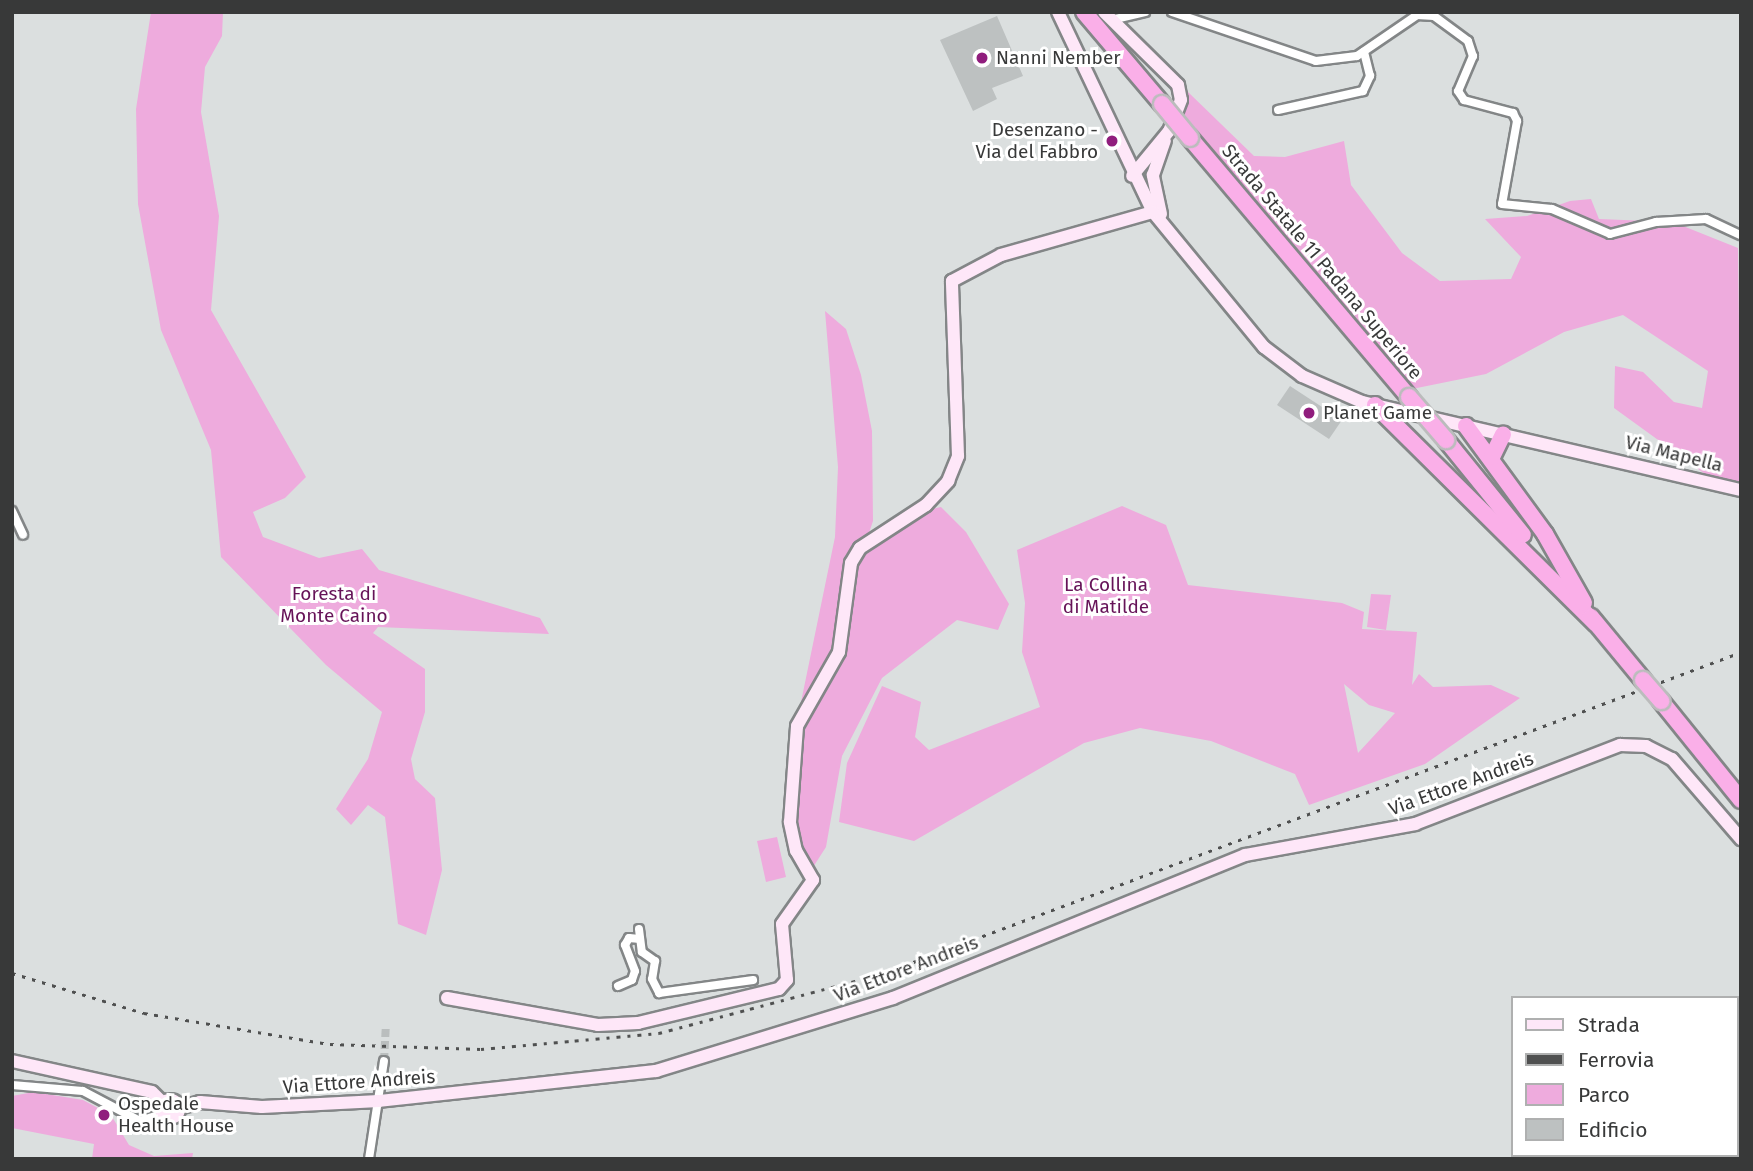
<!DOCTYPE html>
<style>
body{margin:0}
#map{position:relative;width:1753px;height:1171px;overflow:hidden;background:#dbdfdf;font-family:"Fira Sans",sans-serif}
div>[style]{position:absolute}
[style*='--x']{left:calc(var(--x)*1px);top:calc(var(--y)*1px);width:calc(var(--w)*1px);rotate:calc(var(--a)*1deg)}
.green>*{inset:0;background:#eeabdd}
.building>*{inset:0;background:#bdc1c1}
.street-tunnel>*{height:8px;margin-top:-4px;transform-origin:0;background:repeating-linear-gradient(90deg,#babebe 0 8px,transparent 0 12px)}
.roads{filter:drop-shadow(2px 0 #838687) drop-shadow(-2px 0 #838687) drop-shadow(0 2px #838687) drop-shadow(0 -2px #838687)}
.street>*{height:8px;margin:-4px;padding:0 4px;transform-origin:4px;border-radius:4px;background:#fff}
.secondary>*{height:12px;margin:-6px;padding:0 6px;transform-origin:6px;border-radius:6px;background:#fee7f8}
.secondary>.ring{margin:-6px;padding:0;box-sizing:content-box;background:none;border:12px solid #fee7f8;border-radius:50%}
.highway>*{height:16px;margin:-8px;padding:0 8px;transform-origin:8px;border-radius:8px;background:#faafe8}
.rail>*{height:2.5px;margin-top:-1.25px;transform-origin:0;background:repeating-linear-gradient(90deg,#4f5050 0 3.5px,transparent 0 10.5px)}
.bridges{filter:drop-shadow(2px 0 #bbbcbc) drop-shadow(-2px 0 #bbbcbc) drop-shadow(0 2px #bbbcbc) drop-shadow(0 -2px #bbbcbc)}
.highway-bridge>*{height:16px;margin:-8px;padding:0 8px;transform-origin:8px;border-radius:8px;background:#faafe8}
.dots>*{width:19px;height:19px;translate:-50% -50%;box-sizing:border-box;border:4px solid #fff;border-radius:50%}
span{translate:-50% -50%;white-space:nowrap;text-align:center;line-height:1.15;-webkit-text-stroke:6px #fff;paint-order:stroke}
.poi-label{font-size:19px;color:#383939}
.left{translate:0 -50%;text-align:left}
.right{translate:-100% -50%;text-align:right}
.street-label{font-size:19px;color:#383939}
.park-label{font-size:19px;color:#661358}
.frame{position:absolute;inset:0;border:14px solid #383939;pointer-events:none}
.legend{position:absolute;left:1511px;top:996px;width:228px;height:161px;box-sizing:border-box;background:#fff;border:2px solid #afb0b0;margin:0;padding:9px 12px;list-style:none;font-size:21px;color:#383939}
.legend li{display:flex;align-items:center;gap:14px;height:35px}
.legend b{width:35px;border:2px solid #afb0b0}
</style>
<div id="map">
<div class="green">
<i style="clip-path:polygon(151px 12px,223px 12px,222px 36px,205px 67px,201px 112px,219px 216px,211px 310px,306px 477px,285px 498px,253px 512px,263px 537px,319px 558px,362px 549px,379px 570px,540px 618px,549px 634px,378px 627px,373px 633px,425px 669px,425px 712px,411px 759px,415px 779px,435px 798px,442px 870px,426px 935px,398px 924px,385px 817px,368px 805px,351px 825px,336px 809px,368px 759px,382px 712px,326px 665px,221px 557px,211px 450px,161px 330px,138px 204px,136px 109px)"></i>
<i style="clip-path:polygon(1187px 91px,1254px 156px,1285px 157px,1344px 141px,1351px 185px,1402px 253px,1440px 281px,1511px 279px,1521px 257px,1485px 219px,1527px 216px,1570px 201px,1591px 199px,1599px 219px,1673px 222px,1738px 248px,1741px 486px,1712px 479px,1614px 408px,1615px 366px,1643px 372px,1674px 402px,1702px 408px,1708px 371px,1623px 315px,1564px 332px,1486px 374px,1412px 389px,1184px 121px)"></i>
<i style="clip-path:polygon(825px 311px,846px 329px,861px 375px,872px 431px,873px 521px,867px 539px,901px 516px,941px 507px,966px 532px,1009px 604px,998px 630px,957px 620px,882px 678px,842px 756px,826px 847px,808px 875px,792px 849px,786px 775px,835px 537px,838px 467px)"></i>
<i style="clip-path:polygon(evenodd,1122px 506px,1166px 525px,1188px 585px,1342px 603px,1364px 612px,1362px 629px,1417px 632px,1412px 685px,1419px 674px,1433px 687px,1491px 685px,1520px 698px,1425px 764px,1309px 805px,1295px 774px,1211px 741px,1140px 728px,1084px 743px,914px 841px,839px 822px,847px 763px,882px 686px,921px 702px,915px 737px,929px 750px,1040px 707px,1022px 652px,1025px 603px,1017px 550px,1122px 506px,1344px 684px,1369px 705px,1395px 713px,1358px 753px,1344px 684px)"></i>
<i style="clip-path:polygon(1371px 594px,1391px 595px,1386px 630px,1367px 627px)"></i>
<i style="clip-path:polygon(777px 837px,786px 877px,766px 882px,757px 841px)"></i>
<i style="clip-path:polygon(34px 1092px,83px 1100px,111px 1115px,129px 1145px,154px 1156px,193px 1153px,192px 1159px,92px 1159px,94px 1144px,12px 1128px,12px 1096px)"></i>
</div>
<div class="building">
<i style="clip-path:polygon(997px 16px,1023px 76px,992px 88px,997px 99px,973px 111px,940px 40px)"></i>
<i style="clip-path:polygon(1290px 386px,1342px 420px,1329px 439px,1277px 405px)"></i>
</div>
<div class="street-tunnel">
<i style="--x:384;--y:1061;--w:34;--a:-87"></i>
</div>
<div class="roads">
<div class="street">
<i style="--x:1172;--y:12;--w:152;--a:18.8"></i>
<i style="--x:1316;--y:61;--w:41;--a:-7"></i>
<i style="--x:1357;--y:56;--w:73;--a:-34.3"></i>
<i style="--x:1417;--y:15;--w:17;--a:3"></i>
<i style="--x:1434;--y:16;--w:42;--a:36.3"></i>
<i style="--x:1468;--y:41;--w:16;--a:72"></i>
<i style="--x:1473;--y:56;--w:38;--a:113"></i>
<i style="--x:1458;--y:91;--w:11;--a:56"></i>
<i style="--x:1464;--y:100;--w:51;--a:14.9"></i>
<i style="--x:1513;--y:113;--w:9;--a:63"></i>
<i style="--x:1517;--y:121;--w:84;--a:100.2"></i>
<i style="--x:1502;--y:204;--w:50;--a:5.7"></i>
<i style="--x:1552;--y:209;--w:63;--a:23.3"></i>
<i style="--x:1610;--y:234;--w:48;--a:-14.6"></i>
<i style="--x:1656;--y:222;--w:50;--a:-3.4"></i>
<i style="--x:1706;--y:219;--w:38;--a:25"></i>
<i style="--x:1111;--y:20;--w:35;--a:-13"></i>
<i style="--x:1278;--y:110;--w:87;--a:-12.6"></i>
<i style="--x:1363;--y:91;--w:17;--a:-65"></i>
<i style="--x:1370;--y:76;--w:25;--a:-104"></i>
<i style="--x:12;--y:511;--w:26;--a:65"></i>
<i style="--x:639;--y:929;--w:23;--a:83"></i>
<i style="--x:642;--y:952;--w:16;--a:35"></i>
<i style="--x:655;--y:961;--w:18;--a:99"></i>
<i style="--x:652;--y:979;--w:16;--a:63"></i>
<i style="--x:659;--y:993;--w:95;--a:-7.9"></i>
<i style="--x:618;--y:986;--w:15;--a:-23"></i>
<i style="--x:632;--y:980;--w:9;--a:-72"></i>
<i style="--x:635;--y:971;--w:28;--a:-111"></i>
<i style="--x:625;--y:945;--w:8;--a:-60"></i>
<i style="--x:629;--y:938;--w:11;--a:5"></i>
<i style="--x:12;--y:1085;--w:71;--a:4.8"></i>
<i style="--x:83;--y:1091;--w:64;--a:27.8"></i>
<i style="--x:140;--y:1121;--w:23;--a:-18"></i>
<i style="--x:369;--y:1159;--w:99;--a:-81.3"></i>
</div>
<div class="secondary">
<i style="--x:1058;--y:12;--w:221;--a:64.6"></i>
<i style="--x:1153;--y:212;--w:175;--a:50.6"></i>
<i style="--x:1264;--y:347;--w:48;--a:37.3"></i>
<i style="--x:1302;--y:376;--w:65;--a:23.4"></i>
<i style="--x:1362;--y:402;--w:389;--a:13.1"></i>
<i style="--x:1104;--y:12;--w:104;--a:44.6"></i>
<i style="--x:1178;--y:85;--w:15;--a:79"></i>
<i style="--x:1181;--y:100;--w:33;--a:111"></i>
<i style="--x:1169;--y:131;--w:58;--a:129.4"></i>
<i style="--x:1161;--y:214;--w:40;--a:-102"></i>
<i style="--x:1153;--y:175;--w:36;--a:-71"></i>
<i style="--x:447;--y:998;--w:153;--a:10.1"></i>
<i style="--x:598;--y:1025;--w:40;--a:-2.9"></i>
<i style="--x:638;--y:1023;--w:145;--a:-13.6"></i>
<i style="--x:779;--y:989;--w:12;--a:-48"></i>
<i style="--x:787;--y:980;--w:56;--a:-95.1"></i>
<i style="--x:782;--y:924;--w:54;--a:-54.8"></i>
<i style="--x:813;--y:880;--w:34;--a:-120"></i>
<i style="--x:796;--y:851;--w:30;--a:-102"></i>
<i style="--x:790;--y:822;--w:96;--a:-85.8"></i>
<i style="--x:797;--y:726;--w:85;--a:-60.4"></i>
<i style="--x:839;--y:652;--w:90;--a:-82.3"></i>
<i style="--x:851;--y:563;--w:17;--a:-59"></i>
<i style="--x:860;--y:548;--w:79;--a:-33.1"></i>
<i style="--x:926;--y:505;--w:33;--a:-47"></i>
<i style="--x:948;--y:481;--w:27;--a:-68"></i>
<i style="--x:958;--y:456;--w:175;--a:-92"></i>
<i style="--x:952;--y:281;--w:55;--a:-28"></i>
<i style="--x:1001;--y:255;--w:158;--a:-15.8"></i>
<i style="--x:12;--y:1061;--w:143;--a:12.5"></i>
<i style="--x:152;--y:1092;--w:16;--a:45"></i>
<i class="ring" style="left:161px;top:1100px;width:6px;height:6px"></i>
<i style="--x:179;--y:1108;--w:22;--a:-16"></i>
<i style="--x:200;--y:1102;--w:62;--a:4.6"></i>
<i style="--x:262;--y:1107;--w:117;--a:-2.9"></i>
<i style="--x:379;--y:1101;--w:279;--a:-6.2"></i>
<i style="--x:656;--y:1071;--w:248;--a:-17.1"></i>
<i style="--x:893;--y:998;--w:380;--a:-22.1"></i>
<i style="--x:1245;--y:855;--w:173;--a:-10.3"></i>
<i style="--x:1415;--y:824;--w:220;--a:-21.1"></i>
<i style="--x:1620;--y:745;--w:26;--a:2"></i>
<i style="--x:1646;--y:746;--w:29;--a:27"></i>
<i style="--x:1672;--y:759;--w:106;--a:49.2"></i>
</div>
<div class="highway">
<i style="--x:1084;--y:12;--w:121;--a:49.7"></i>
<i style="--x:1190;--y:138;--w:339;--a:49.8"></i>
<i style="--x:1375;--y:405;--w:311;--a:44.7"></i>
<i style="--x:1466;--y:426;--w:134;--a:53.8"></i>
<i style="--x:1545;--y:534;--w:79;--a:60.5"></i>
<i style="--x:1446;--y:440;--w:122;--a:51"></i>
<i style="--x:1492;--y:457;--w:25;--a:-64"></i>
<i style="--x:1591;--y:617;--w:82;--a:50.5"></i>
<i style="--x:1661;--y:701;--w:127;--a:51.1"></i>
</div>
</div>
<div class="rail">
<i style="--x:12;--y:973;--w:138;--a:16.9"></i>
<i style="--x:144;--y:1013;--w:189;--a:9.5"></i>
<i style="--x:330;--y:1044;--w:151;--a:1.9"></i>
<i style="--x:481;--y:1049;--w:179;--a:-5.1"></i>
<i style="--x:659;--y:1033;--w:233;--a:-14.9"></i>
<i style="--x:884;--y:973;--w:915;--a:-20.53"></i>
</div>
<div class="bridges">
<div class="highway-bridge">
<i style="--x:1162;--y:104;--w:44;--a:50.5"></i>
<i style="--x:1409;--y:397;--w:57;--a:49.3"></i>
<i style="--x:1643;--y:680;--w:28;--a:49"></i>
</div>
</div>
<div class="dots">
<i style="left:982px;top:58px;background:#901d7d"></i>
<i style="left:1112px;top:141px;background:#901d7d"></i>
<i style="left:1309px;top:413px;background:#901d7d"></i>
<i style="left:104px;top:1115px;background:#901d7d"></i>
</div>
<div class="poi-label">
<span class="left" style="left:996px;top:58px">Nanni Nember</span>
<span class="right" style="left:1098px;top:141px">Desenzano -<br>Via del Fabbro</span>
<span class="left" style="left:1323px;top:413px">Planet Game</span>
<span class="left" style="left:118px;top:1115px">Ospedale<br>Health House</span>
</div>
<div class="street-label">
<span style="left:1322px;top:262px;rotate:50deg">Strada Statale 11 Padana Superiore</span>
<span style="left:1674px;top:454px;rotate:14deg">Via Mapella</span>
<span style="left:1461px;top:784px;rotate:-20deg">Via Ettore Andreis</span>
<span style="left:906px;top:969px;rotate:-21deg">Via Ettore Andreis</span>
<span style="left:359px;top:1082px;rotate:-4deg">Via Ettore Andreis</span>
</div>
<div class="park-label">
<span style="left:1106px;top:596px">La Collina<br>di Matilde</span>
<span style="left:334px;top:605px">Foresta di<br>Monte Caino</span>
</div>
<div class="frame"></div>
<ul class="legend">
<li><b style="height:9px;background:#fee7f8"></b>Strada</li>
<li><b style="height:9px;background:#4f5050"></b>Ferrovia</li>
<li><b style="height:19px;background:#eeabdd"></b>Parco</li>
<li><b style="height:19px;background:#bdc1c1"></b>Edificio</li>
</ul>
</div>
